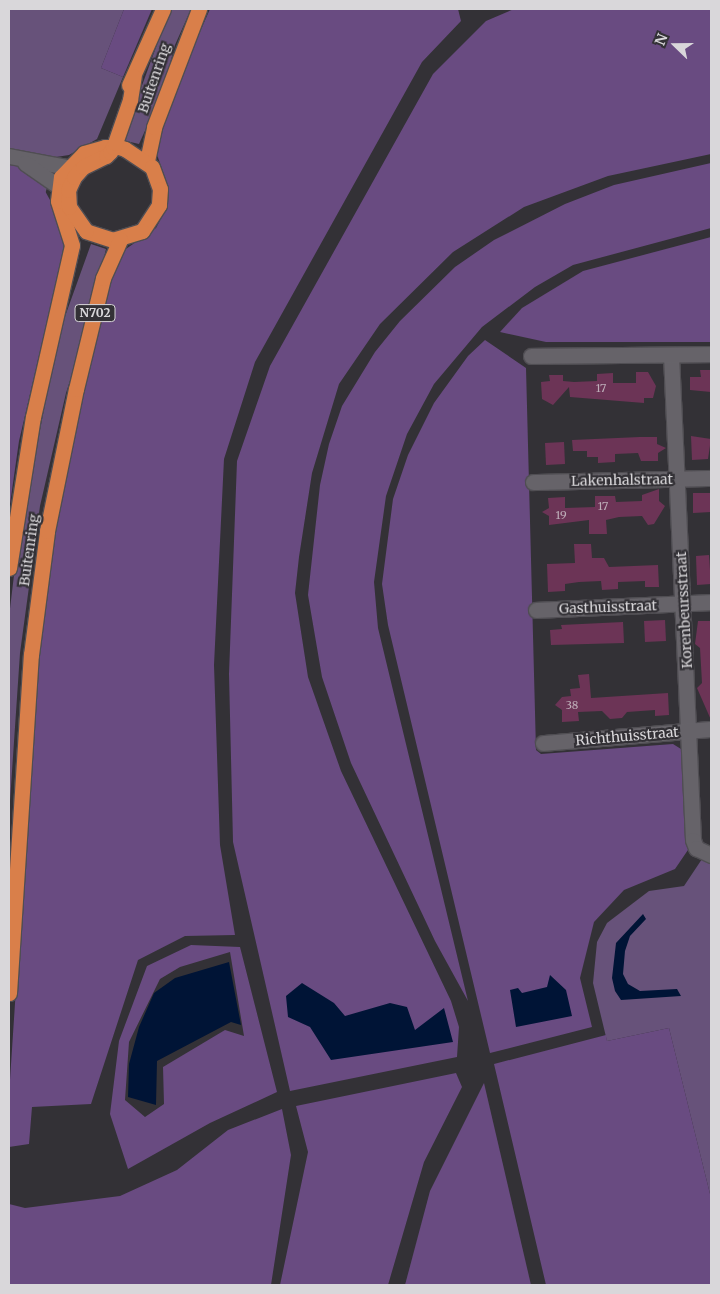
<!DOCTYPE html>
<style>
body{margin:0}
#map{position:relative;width:720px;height:1294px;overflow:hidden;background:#333136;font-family:Merriweather,serif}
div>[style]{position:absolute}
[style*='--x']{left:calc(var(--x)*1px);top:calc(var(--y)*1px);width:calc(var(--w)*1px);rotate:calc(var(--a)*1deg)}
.green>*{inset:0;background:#67527a}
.forest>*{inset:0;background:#694b81}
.water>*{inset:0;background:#001436}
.building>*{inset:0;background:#6c3456}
.roads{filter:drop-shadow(1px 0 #504e53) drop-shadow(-1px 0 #504e53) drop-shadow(0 1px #504e53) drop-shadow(0 -1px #504e53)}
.minor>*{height:15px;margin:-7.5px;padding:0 7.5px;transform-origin:7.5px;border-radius:7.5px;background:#666369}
.highway>*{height:15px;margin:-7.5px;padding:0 7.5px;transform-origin:7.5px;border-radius:7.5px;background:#d97f4a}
span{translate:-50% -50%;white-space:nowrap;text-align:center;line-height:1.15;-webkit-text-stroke:4.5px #333136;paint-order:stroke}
.number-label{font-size:11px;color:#beaeb9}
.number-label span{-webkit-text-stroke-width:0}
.shield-label span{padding:1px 4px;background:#333136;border:1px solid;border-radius:4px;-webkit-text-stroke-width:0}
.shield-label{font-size:12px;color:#d9d7da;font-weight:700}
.street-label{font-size:14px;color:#d9d7da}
.frame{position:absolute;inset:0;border:10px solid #d9d7da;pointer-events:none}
.north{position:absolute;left:650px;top:20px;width:50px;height:50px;-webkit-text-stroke:4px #333136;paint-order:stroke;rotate:292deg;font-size:14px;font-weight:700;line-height:20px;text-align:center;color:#d9d7da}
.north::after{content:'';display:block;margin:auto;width:18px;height:22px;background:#d9d7da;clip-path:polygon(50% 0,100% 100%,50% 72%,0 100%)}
</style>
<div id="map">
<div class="green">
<i style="clip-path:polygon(9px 9px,124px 9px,101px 68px,123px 77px,97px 139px,69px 155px,56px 157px,9px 317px)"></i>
<i style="clip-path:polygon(170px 9px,191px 9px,175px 45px,162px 93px,139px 144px,122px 140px)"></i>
<i style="clip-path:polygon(91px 244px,106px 249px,87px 328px,66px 393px,40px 506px,20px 653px,9px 816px,9px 617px,17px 550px,58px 336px)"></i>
<i style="clip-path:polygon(702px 859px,711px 860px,711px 1198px,669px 1028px,607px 1041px,593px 983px,597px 942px,607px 923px,649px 891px,684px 886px)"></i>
</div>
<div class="forest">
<i style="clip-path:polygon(124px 9px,152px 9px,123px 77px,101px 68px)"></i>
<i style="clip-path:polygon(210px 9px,458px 9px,461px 21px,422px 62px,255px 362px,224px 459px,214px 665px,220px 845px,235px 935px,185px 936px,138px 960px,91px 1104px,32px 1107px,29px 1144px,9px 1147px,9px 1095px,36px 683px,53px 534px,79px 392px,110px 272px,123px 251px,156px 228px,164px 213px,168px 186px,155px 149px,165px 111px)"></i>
<i style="clip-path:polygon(514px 9px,711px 9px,711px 154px,608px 176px,524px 207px,453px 252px,380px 324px,339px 384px,312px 473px,299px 557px,295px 593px,308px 677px,341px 771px,451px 1001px,459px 1027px,457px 1057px,290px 1091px,233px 842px,229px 674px,237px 461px,270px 366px,433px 74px,486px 21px)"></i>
<i style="clip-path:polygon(9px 163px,39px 180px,50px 200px,65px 245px,19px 441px,9px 511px)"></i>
<i style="clip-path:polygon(711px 163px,711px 228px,573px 265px,535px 287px,482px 327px,434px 384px,407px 434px,386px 496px,374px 582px,378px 628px,468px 1001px,435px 941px,351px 763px,322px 677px,308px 595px,320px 485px,329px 444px,342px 406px,375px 352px,400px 321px,455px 267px,494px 240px,565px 204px,614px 185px)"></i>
<i style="clip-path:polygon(711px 237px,711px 342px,546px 342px,500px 332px,522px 308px,583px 271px)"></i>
<i style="clip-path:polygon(485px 340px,526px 368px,536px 750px,541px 754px,673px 744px,681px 749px,690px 847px,675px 869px,624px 890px,594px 922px,580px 978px,592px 1027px,490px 1053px,388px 625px,382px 584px,393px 499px,408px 455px,434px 403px,468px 356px)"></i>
<i style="clip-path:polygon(evenodd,191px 945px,240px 947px,277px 1092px,210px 1123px,128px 1169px,110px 1114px,119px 1041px,147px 966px,191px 945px,230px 952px,244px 1036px,225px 1030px,163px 1067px,164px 1104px,145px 1117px,125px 1100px,129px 1042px,160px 979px,180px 967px,230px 952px)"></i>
<i style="clip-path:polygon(669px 1028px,711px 1198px,711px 1285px,546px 1285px,494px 1064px,606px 1035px,607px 1041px)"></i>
<i style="clip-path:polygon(456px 1073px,462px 1087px,424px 1162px,388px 1285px,280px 1285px,308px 1152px,296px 1106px)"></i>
<i style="clip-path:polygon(484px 1083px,531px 1285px,405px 1285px,430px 1191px)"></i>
<i style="clip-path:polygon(282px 1109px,291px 1155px,271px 1285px,9px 1285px,9px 1204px,25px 1208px,120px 1196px,177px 1170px,228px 1130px)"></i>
</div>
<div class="water">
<i style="clip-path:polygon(643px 914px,646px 919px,630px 936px,625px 951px,623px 974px,628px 984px,640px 991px,677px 989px,681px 996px,621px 1000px,615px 991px,612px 978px,616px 943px)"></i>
<i style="clip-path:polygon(229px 962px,241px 1025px,231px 1022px,157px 1061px,156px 1105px,128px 1097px,129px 1064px,139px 1027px,154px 993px,175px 978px)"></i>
<i style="clip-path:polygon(550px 975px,566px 990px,572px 1016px,516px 1027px,510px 990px,518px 988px,522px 993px,547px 987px)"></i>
<i style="clip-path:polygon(302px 983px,334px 1003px,345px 1016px,390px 1003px,407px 1007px,415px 1030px,444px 1008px,453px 1042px,331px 1060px,310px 1027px,288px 1017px,286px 996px)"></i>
</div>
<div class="building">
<i style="clip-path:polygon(700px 370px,711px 370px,711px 392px,690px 390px,690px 377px,701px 377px)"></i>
<i style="clip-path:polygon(636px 372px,648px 372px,656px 386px,653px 398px,644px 398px,644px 403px,570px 397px,569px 387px,553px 405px,542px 399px,541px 382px,550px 381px,549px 375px,563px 375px,563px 381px,574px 382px,597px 381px,597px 374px,613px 373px,613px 383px,636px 383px)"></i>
<i style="clip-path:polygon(691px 436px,711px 439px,708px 459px,692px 460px)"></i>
<i style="clip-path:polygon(640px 437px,657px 437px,657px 444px,666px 448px,658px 453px,658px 461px,641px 461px,638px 453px,615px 454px,615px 462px,598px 463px,598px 457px,587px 457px,587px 451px,573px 451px,572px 440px)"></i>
<i style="clip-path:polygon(564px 442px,565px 464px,546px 465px,545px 443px)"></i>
<i style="clip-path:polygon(659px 489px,659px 501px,665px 506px,654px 524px,648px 525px,642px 516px,619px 517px,606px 520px,607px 534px,589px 534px,589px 520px,549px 525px,549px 516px,542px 512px,549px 508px,548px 498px,565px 497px,565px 508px,595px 507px,595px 496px,615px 496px,616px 502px,642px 501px,642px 495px)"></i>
<i style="clip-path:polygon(693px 493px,711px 493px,711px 512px,693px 513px)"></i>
<i style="clip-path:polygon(574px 544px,591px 544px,592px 558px,604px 558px,609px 567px,658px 565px,659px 587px,645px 587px,645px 581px,618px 582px,618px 589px,602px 590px,601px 581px,579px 582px,565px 584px,565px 591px,548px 592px,547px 564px,575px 563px)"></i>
<i style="clip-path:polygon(709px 555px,711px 584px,697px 585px,696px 556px)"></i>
<i style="clip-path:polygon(665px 620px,666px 641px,645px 642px,644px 621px)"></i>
<i style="clip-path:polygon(698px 621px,711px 621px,711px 720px,697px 688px,702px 683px,700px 648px,695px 644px)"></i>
<i style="clip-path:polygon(623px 622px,624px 643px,551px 645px,550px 630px,562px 629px,561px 625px)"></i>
<i style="clip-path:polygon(589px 674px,591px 698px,668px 693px,669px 715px,655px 716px,655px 710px,627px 712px,622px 718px,610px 719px,602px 711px,578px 712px,579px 721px,562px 722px,562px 710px,555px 705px,562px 697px,571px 696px,570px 689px,580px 688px,578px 675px)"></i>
</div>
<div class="roads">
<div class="minor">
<i style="--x:9;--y:156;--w:58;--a:10.9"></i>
<i style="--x:25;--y:163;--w:40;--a:34.9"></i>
<i style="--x:671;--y:355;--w:485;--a:87.4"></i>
<i style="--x:693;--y:840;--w:9;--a:69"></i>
<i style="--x:696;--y:848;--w:17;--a:25"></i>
<i style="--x:531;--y:356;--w:180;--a:-0.6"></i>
<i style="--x:533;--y:482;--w:178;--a:-1.3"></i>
<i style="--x:536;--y:610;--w:175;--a:-2.6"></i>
<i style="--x:543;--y:743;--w:169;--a:-4.8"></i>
</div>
<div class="highway">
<i style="--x:129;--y:85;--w:83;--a:-65.9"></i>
<i style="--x:147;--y:161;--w:35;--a:-78"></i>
<i style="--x:154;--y:127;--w:126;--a:-69.1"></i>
<i style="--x:9;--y:568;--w:153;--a:-81"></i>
<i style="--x:33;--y:417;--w:176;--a:-77.2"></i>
<i style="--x:72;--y:245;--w:46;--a:-107.7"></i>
<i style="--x:58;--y:201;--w:24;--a:-83"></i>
<i style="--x:61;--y:177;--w:33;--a:-46"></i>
<i style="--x:84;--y:153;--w:22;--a:-16"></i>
<i style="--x:105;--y:147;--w:14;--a:0"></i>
<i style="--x:119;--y:147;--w:6;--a:18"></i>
<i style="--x:125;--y:149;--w:32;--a:34"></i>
<i style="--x:152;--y:167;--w:23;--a:70"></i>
<i style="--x:160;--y:189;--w:16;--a:94"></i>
<i style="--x:159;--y:205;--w:31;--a:123"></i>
<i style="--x:142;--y:231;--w:30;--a:163"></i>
<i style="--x:113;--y:240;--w:28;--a:-162"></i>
<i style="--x:86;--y:231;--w:29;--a:-125"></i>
<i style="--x:69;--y:207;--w:17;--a:-93"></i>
<i style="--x:68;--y:190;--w:14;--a:-65"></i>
<i style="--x:74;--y:177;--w:13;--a:-48"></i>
<i style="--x:83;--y:167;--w:25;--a:-26"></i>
<i style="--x:106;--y:156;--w:6;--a:-45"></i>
<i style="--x:110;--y:152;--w:6;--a:-59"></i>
<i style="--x:113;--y:147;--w:4;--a:-63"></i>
<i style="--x:115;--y:143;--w:46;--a:-70.8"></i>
<i style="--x:130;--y:100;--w:24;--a:-81"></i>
<i style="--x:9;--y:993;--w:339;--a:-86.3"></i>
<i style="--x:31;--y:655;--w:125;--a:-82.6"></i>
<i style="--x:47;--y:531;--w:145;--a:-78.5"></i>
<i style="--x:76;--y:389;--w:114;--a:-76.3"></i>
<i style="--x:103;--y:278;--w:42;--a:-65.9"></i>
</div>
</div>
<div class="number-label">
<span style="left:601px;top:388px">17</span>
<span style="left:603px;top:506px">17</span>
<span style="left:561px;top:515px">19</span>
<span style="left:572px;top:705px">38</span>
</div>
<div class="shield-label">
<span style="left:95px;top:313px">N702</span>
</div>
<div class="street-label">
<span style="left:154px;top:78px;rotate:-71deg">Buitenring</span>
<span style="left:622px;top:480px;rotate:-1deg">Lakenhalstraat</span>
<span style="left:29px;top:550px;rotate:-82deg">Buitenring</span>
<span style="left:608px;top:607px;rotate:-2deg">Gasthuisstraat</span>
<span style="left:684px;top:610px;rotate:-93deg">Korenbeursstraat</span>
<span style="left:627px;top:736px;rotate:-5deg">Richthuisstraat</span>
</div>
<div class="frame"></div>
<div class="north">N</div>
</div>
